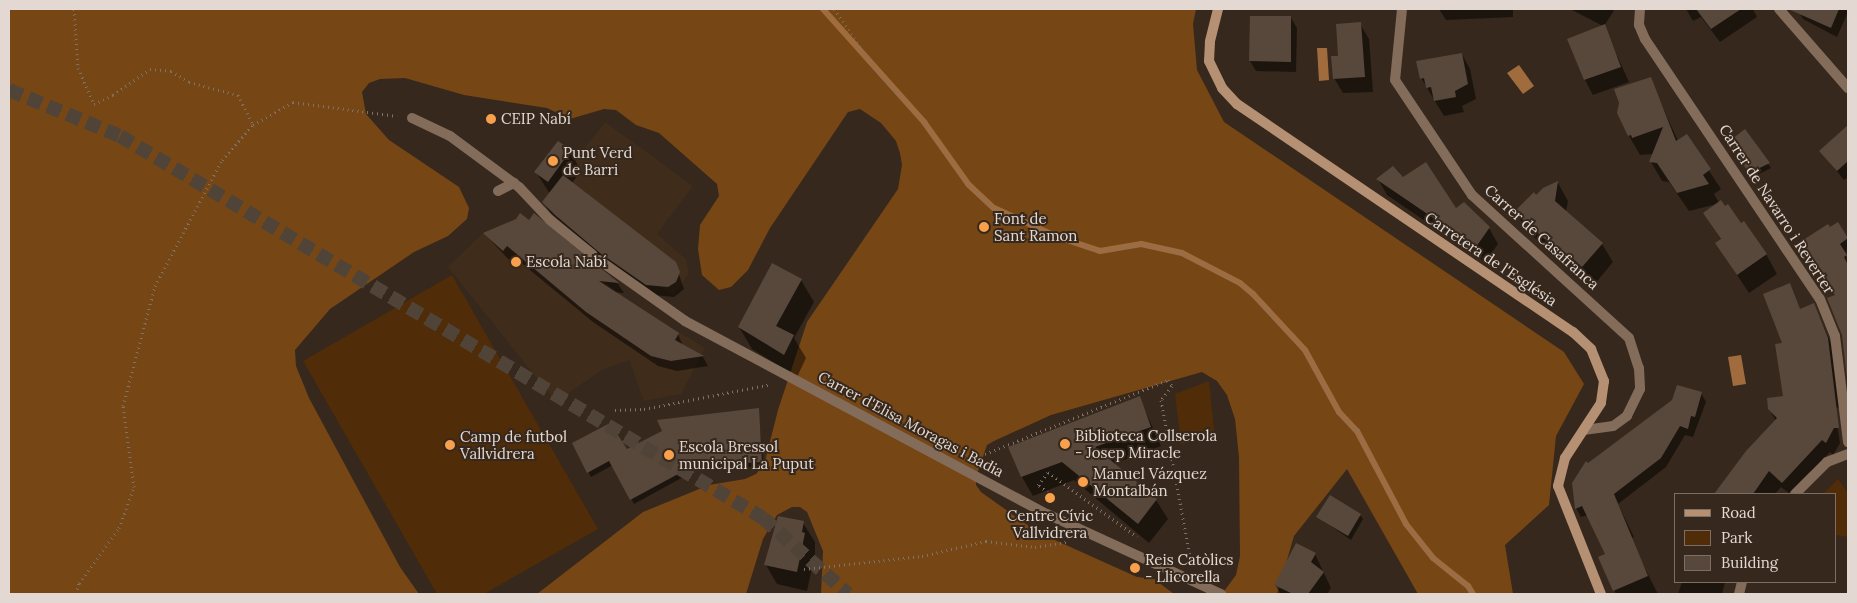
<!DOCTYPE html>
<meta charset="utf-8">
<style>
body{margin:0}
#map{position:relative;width:1857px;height:603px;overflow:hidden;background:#36281c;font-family:Lora,serif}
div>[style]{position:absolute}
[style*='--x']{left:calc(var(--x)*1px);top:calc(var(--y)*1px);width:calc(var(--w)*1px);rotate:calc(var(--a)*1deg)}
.built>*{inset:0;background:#3f2c1b}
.green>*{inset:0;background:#502c08}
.forest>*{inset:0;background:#774615}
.water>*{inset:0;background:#a06c3e}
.shadow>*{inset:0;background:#0007}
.stream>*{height:6px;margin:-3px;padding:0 3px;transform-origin:3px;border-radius:3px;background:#a06c3e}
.building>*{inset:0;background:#58483c}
.trunk-tunnel>*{height:14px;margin-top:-7px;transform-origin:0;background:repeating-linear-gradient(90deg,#504337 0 14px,transparent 0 21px)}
.path>*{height:3px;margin-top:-1.5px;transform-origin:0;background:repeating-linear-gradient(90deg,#7f7369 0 1px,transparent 0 5px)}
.service>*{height:10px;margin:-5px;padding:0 5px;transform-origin:5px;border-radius:5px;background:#836c59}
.minor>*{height:10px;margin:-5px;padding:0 5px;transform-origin:5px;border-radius:5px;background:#836c59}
.tertiary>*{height:10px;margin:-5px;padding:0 5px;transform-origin:5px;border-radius:5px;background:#836c59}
.secondary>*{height:10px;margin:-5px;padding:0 5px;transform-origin:5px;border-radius:5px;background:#b59072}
.dots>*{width:14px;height:14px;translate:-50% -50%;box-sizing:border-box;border:2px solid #36281c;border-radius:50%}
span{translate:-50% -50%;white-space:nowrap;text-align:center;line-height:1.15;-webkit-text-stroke:4px #36281c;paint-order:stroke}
.poi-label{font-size:15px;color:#e3d9d2}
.left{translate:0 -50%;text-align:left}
.street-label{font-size:15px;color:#e3d9d2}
.frame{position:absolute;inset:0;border:10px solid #e3d9d2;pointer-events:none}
.legend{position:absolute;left:1674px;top:493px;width:162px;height:90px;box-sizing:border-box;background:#36281c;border:1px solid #7b6f65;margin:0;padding:6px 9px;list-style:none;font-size:15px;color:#e3d9d2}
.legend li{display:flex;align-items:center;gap:10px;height:25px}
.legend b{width:25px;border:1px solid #7b6f65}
</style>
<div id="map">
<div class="built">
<i style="clip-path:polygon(605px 122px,693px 186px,657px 234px,686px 259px,689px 274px,673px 295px,608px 248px,590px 272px,643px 310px,705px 348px,681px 394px,644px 401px,629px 360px,602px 370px,556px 402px,448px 267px,483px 233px,516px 219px,520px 213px,585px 267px,600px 247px,546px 198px)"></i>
</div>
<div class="green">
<i style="clip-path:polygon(452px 275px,598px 529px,484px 594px,437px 594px,303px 361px)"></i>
<i style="clip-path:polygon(1209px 381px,1215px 438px,1181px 444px,1175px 394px)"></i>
<i style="clip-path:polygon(1838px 479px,1848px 493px,1848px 537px,1836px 535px,1836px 494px,1823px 494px)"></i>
</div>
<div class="forest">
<i style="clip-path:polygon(9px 9px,1196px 9px,1193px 24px,1197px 70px,1224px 122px,1564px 352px,1584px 384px,1556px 436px,1549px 505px,1505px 545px,1513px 594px,1418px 594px,1347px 469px,1294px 536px,1277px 594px,1222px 594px,1236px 575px,1240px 556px,1239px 457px,1235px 419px,1227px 395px,1217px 381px,1202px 372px,1051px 415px,994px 441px,987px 445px,976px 477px,976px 485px,981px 492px,1037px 532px,1137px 577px,1154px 579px,1174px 594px,821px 594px,823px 551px,807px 512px,800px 507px,792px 507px,777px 515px,763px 539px,746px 594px,537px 594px,643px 512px,709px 485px,745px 479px,756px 474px,764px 465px,778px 410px,807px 322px,898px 189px,902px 165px,900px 153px,896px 141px,881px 123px,860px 109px,848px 112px,770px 228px,748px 270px,731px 287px,719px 290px,702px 275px,698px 249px,700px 225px,719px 196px,717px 184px,659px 133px,636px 125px,616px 110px,604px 109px,570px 119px,547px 108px,464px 95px,405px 78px,380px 79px,369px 83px,362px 92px,366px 114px,389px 140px,459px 187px,469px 208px,467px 219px,448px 236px,414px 252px,330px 309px,295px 350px,296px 366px,309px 398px,400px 567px,419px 594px,9px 594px)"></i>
</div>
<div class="water">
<i style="clip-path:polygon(1317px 48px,1327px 48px,1329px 80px,1319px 81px)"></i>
<i style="clip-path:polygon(1519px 65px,1534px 86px,1523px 94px,1507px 73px)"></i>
<i style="clip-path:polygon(1741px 355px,1746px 384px,1733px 386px,1728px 357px)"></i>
</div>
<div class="shadow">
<i style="clip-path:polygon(1439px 9px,1513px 9px,1513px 17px,1446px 20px)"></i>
<i style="clip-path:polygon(1570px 9px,1615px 9px,1604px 26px,1629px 82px,1593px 95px,1585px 80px,1603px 26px)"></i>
<i style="clip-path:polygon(1686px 9px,1753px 9px,1757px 17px,1720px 42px,1701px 17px,1693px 21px)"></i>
<i style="clip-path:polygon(1797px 9px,1848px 9px,1848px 12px,1837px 37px,1803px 19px)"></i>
<i style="clip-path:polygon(1291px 18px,1297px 28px,1296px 72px,1256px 71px,1250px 61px)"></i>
<i style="clip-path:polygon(1360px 24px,1369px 39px,1373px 92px,1343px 93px,1334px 78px,1339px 57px)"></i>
<i style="clip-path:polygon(1462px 54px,1470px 69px,1476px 99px,1462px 106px,1464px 112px,1444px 116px,1421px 78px)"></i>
<i style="clip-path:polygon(1650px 79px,1678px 141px,1686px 136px,1721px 189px,1714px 194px,1719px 203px,1766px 254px,1777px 274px,1749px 293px,1716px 243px,1721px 240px,1704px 213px,1717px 204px,1689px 211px,1669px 182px,1662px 181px,1651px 162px,1654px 154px,1640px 155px,1629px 136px,1615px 90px)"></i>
<i style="clip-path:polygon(1848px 130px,1848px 177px,1844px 180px,1821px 151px)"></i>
<i style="clip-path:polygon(1745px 131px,1771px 168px,1753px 177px,1732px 147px)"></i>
<i style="clip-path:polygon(570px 151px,581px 171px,572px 183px,675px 263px,684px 289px,674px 297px,653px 295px,607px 263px,550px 212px,544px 202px,550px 194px,536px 172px)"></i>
<i style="clip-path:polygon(1378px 179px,1402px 179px,1489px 228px,1498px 244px,1485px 262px,1387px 195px)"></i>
<i style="clip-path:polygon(1558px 183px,1568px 201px,1566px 212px,1602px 244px,1613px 262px,1594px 285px,1580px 272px,1575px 274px,1527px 231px,1516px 212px,1544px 189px)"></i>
<i style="clip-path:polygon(534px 215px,618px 284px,624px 293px,613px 292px,678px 334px,683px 346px,703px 357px,708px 366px,677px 371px,658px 366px,593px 322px,513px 256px,509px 260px,485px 234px,529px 222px)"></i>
<i style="clip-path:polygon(1838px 224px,1848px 241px,1846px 255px,1848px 268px,1827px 281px,1830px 229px)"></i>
<i style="clip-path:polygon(801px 280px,814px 302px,794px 338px,806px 358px,797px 377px,752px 349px,739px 327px)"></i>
<i style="clip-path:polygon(1848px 290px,1848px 377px,1843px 335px,1829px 299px)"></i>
<i style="clip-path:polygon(1814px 305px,1835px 352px,1842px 410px,1834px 406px,1840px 443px,1833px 455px,1830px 452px,1790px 494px,1781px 487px,1775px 494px,1720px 494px,1718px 491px,1776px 421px,1769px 409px,1784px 397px,1783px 344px)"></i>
<i style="clip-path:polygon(1701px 393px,1706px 402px,1693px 437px,1685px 435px,1666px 467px,1618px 504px,1634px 537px,1630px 539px,1658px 594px,1616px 594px,1599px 558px,1606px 554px,1588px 515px,1581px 517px,1576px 508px,1588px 465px)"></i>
<i style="clip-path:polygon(1139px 397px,1161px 446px,1113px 464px,1156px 500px,1168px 519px,1149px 543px,1074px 480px,1033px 496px,1022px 477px)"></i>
<i style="clip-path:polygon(758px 409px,764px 467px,696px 470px,634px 504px,613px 465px,591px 477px,573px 444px,626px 451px)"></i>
<i style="clip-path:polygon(1360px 515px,1363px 519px,1351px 540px,1318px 517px)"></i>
<i style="clip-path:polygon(803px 523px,815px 542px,815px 554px,807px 591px,777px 584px,766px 565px)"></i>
<i style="clip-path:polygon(1315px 554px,1331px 588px,1327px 594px,1281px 594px,1275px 585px)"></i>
<i style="clip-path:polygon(1682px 582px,1725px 582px,1722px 594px,1678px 594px)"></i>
</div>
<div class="stream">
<i style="--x:823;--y:9;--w:152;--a:48.2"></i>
<i style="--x:924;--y:122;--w:77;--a:54.5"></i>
<i style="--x:969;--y:185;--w:34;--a:43"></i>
<i style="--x:994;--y:208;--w:70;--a:24.4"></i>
<i style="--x:1058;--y:237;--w:44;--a:18.4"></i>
<i style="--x:1100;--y:251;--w:42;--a:-9.7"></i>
<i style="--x:1141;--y:244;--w:42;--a:12.4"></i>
<i style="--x:1182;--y:253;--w:65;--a:27.3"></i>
<i style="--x:1240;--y:283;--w:17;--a:40"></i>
<i style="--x:1253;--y:294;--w:76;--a:47.1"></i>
<i style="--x:1305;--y:350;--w:71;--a:61.3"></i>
<i style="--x:1339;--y:412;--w:26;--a:47"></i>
<i style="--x:1357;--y:431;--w:105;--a:62.2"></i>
<i style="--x:1406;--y:524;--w:43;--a:51.5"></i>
<i style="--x:1433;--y:558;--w:45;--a:38.7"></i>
<i style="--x:1468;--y:586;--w:9;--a:58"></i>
</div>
<div class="building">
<i style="clip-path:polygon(1696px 9px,1741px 9px,1711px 29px)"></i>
<i style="clip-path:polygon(1788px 9px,1839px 9px,1831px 28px)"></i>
<i style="clip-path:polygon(1250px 16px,1291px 16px,1291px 62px,1249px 61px)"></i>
<i style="clip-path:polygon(1361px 22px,1365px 77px,1333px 79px,1331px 56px,1338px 56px,1336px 24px)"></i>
<i style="clip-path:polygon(1605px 24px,1621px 67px,1584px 80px,1567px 39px)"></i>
<i style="clip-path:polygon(1462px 53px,1468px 84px,1455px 91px,1456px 97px,1434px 101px,1431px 87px,1426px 88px,1424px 78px,1420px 79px,1416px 61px)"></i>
<i style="clip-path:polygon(1651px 77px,1676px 141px,1687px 134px,1711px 169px,1703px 175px,1709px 184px,1677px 193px,1657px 163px,1649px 162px,1663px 127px,1632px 138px,1631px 135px,1628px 136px,1617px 113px,1619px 103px,1614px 89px)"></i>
<i style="clip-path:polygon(1848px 125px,1848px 161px,1837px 171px,1819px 151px)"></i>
<i style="clip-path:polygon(1745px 129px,1770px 163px,1749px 173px,1728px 142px)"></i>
<i style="clip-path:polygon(558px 141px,571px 150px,548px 182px,534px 172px)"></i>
<i style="clip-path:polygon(1426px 162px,1456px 208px,1464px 202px,1490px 227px,1476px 247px,1376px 179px,1393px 166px,1403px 177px)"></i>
<i style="clip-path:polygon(563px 175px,676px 262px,680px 272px,676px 282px,668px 287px,646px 285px,600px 253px,555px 215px,542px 202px)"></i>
<i style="clip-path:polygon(1558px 181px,1555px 201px,1603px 243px,1582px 267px,1568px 254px,1564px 256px,1514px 212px,1534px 192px,1536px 195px,1543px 188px)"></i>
<i style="clip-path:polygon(1721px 200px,1725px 206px,1728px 204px,1741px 223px,1744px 221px,1767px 254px,1737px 275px,1715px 243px,1721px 239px,1703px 213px)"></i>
<i style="clip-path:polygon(520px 213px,529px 220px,534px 213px,619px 283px,599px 281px,679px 333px,675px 340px,704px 356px,671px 361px,651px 356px,586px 312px,507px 246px,503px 251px,483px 233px,516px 219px)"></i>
<i style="clip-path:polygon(1838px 222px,1848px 238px,1840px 244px,1847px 255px,1844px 257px,1848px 265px,1848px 388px,1842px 335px,1827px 298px,1835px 295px,1800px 242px,1828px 224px,1830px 227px)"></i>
<i style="clip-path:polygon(772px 263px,802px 279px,776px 326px,794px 335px,784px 355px,738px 327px)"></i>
<i style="clip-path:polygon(1790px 283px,1800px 309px,1814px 303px,1828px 338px,1839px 428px,1834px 428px,1826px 443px,1822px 440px,1782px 483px,1769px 471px,1753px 494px,1714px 494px,1746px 451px,1777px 418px,1768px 409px,1767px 398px,1783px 396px,1775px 344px,1782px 343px,1763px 294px)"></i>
<i style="clip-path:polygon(1677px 385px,1702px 392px,1695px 417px,1691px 416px,1688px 429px,1680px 426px,1661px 458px,1614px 494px,1648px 576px,1613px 591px,1598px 557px,1605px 554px,1582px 506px,1575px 509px,1572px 483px,1586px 461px,1588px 463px,1672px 400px)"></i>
<i style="clip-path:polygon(1140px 396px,1151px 427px,1095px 447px,1157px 499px,1138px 524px,1062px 462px,1021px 477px,1008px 447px)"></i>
<i style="clip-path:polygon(759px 408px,762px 462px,693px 466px,630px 500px,609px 461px,587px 473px,572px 443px,610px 423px,627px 449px,662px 431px,657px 420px)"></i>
<i style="clip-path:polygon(1330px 495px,1361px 514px,1348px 536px,1316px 517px)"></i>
<i style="clip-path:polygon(778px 516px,804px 521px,802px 532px,805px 533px,797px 572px,764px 565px)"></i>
<i style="clip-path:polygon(1296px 543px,1316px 553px,1311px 562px,1324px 572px,1308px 594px,1293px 594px,1274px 585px)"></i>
</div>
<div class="trunk-tunnel">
<i style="--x:9;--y:90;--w:120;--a:22.5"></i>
<i style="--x:120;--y:136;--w:748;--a:30.71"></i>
<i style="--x:763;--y:518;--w:114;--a:41.8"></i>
</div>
<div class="path">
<i style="--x:74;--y:9;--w:59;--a:86.1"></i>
<i style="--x:78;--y:68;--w:39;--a:66"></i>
<i style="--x:94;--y:104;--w:21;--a:-25"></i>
<i style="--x:113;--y:95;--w:45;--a:-35.1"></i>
<i style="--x:150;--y:69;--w:21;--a:5"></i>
<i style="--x:171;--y:71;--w:21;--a:31"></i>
<i style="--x:189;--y:82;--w:51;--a:14.9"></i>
<i style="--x:238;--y:95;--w:34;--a:63"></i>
<i style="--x:834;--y:9;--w:77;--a:55.1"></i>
<i style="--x:878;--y:72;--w:68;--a:47.4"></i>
<i style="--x:924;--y:122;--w:77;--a:54.5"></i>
<i style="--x:969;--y:185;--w:34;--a:43"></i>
<i style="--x:994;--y:208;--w:70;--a:24.4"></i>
<i style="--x:1058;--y:237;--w:44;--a:18.4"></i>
<i style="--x:1100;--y:251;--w:42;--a:-9.7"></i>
<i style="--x:1141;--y:244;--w:42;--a:12.4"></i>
<i style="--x:1182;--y:253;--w:65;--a:27.3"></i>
<i style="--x:1240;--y:283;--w:17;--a:40"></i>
<i style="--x:1253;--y:294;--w:76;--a:47.1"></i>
<i style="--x:1305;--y:350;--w:71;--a:61.3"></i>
<i style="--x:1339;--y:412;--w:26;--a:47"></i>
<i style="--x:1357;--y:431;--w:105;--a:62.2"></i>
<i style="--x:1406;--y:524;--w:43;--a:51.5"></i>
<i style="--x:1433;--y:558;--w:45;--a:38.7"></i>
<i style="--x:1468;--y:586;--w:9;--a:58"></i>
<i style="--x:615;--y:410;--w:29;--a:-2"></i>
<i style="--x:644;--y:409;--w:129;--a:-11.1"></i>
<i style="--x:985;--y:454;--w:197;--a:-22"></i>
<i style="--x:1168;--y:380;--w:7;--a:56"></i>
<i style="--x:1172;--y:386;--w:18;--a:128"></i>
<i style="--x:1161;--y:400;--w:165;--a:79.5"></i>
<i style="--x:1054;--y:501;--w:4;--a:-56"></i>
<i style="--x:1056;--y:498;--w:22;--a:-144"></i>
<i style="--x:1038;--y:485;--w:16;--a:-52"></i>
<i style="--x:1048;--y:472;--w:110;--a:36.1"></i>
<i style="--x:804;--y:569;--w:119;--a:-6.3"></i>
<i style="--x:922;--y:556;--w:66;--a:-13.2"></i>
<i style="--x:986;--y:541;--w:49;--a:7"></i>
<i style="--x:1035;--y:547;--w:33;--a:-9"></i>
<i style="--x:76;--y:594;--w:11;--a:-75"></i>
<i style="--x:79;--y:583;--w:68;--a:-54"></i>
<i style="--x:119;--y:528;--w:44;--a:-69.9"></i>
<i style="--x:134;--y:487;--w:82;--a:-97.7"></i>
<i style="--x:123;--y:406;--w:124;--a:-75.1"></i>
<i style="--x:155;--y:286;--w:143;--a:-62"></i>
<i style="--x:222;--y:160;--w:47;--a:-48.5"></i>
<i style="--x:253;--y:125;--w:46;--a:-29.9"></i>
<i style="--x:293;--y:102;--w:105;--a:7.7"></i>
</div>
<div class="service">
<i style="--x:498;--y:191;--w:18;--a:-27"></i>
</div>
<div class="minor">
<i style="--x:1402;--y:9;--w:71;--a:95.6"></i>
<i style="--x:1395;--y:80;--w:138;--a:56.2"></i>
<i style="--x:1472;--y:195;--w:212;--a:42.3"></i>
<i style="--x:1629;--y:338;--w:32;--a:72"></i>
<i style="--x:1639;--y:368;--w:21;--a:87"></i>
<i style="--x:1640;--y:389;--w:30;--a:116"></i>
<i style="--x:1627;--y:416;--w:17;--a:144"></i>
<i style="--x:1613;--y:426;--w:28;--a:172"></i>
<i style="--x:1640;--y:9;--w:16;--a:94"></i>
<i style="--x:1639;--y:25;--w:15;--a:67"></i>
<i style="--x:1645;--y:39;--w:313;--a:56.1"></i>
<i style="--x:1820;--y:299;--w:40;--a:68"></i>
<i style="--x:1835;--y:336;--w:107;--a:83"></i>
<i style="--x:1779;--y:9;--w:105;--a:48.9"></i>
<i style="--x:412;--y:118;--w:42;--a:25.3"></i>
<i style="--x:450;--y:136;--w:86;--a:36.5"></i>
<i style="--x:519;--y:187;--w:45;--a:46.8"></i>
<i style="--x:550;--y:220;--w:55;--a:39.1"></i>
<i style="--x:599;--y:260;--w:105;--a:35.3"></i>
<i style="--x:685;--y:321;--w:410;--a:28.1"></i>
<i style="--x:1047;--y:514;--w:192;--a:24.7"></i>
</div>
<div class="tertiary">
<i style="--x:1795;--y:494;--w:45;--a:-45"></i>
<i style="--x:1827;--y:462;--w:22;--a:-21"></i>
<i style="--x:1739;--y:594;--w:12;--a:-76"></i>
</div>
<div class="secondary">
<i style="--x:1218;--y:9;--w:34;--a:104"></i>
<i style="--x:1210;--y:42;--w:19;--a:93"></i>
<i style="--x:1209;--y:61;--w:30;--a:64"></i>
<i style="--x:1222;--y:88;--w:22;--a:47"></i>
<i style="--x:1237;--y:104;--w:406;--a:34.2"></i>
<i style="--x:1573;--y:332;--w:25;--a:43"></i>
<i style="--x:1591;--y:349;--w:35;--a:68"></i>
<i style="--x:1604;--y:381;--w:22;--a:98"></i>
<i style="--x:1601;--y:403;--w:66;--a:123.2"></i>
<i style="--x:1565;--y:458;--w:29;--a:104"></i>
<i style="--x:1558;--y:486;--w:116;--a:68.3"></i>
</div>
<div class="dots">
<i style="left:491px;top:119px;background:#f9a04d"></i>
<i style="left:553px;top:161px;background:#f9a04d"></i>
<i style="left:984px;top:227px;background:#f9a04d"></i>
<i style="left:516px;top:262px;background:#f9a04d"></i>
<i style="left:1065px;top:444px;background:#f9a04d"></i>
<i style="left:450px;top:445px;background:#f9a04d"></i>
<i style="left:669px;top:455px;background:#f9a04d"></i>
<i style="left:1083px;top:482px;background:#f9a04d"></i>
<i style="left:1050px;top:498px;background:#f9a04d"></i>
<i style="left:1135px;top:568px;background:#f9a04d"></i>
</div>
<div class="poi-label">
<span class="left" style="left:501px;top:119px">CEIP Nabí</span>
<span class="left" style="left:563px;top:161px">Punt Verd<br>de Barri</span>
<span class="left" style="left:994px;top:227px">Font de<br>Sant Ramon</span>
<span class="left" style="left:526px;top:262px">Escola Nabí</span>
<span class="left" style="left:1075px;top:444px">Biblioteca Collserola<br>- Josep Miracle</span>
<span class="left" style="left:460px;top:445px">Camp de futbol<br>Vallvidrera</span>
<span class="left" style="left:679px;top:455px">Escola Bressol<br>municipal La Puput</span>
<span class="left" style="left:1093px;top:482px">Manuel Vázquez<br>Montalbán</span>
<span style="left:1050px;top:524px">Centre Cívic<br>Vallvidrera</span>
<span class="left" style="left:1145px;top:568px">Reis Catòlics<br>- Llicorella</span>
</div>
<div class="street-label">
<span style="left:1777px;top:209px;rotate:57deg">Carrer de Navarro i Reverter</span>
<span style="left:1542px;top:237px;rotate:42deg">Carrer de Casafranca</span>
<span style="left:1491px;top:259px;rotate:34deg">Carretera de l'Església</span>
<span style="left:911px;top:424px;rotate:28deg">Carrer d'Elisa Moragas i Badia</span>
</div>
<div class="frame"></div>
<ul class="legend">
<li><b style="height:6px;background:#b59072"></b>Road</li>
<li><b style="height:14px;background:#502c08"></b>Park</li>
<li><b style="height:14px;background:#58483c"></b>Building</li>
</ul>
</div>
